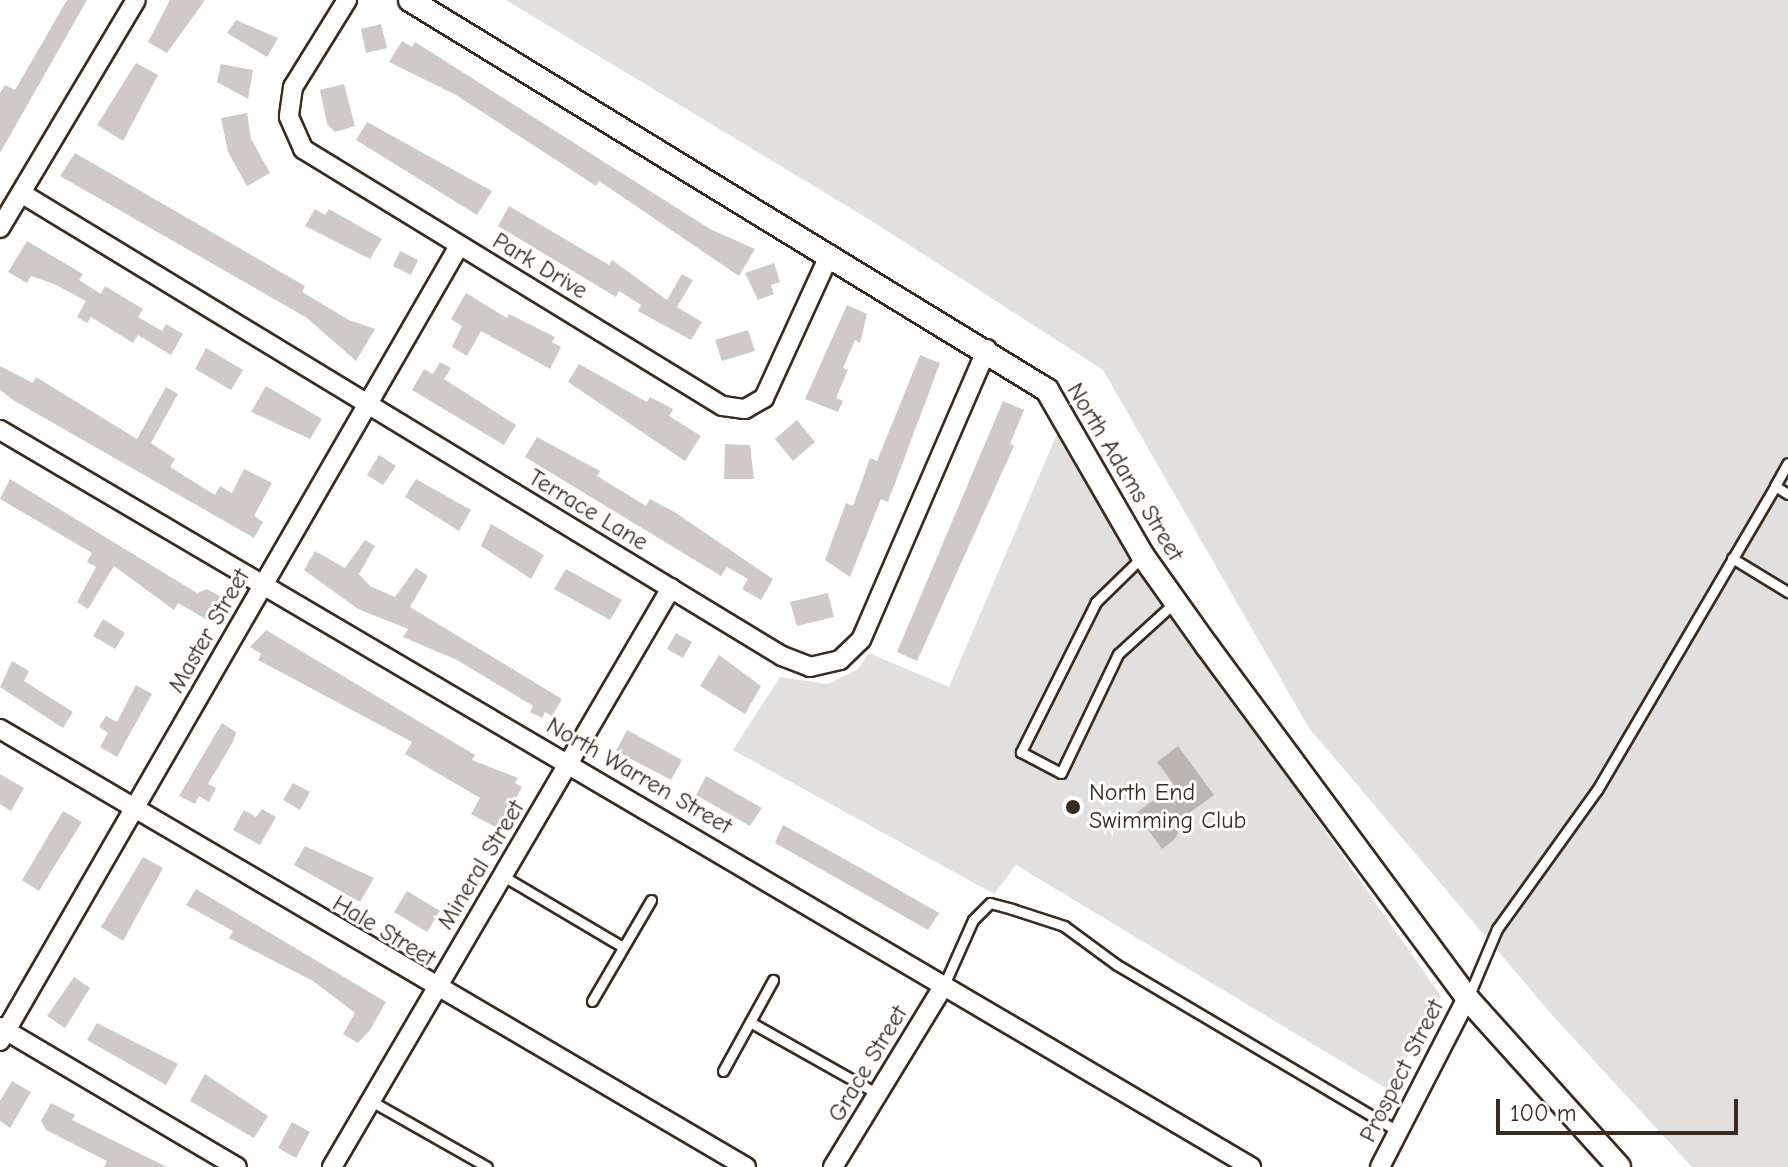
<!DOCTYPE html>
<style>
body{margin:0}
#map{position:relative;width:1788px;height:1167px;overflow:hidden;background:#fff;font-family:"Comic Neue",sans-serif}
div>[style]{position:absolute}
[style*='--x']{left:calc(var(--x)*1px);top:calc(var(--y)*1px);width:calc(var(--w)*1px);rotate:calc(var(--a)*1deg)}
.green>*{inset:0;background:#e2e0de}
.water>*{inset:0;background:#bcb6b3}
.building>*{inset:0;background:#cfcac7}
.roads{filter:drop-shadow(2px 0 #3b2a1e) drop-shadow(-2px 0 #3b2a1e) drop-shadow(0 2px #3b2a1e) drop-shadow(0 -2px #3b2a1e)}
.service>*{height:9px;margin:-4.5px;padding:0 4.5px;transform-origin:4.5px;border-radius:4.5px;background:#fff}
.minor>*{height:18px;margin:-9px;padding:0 9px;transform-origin:9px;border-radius:9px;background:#fff}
.tertiary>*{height:22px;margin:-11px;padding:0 11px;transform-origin:11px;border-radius:11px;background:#fff}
.dots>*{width:22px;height:22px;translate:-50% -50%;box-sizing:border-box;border:4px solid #fff;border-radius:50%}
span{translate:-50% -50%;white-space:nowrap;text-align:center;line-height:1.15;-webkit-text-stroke:6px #fff;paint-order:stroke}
.street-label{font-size:24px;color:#3b2a1e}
.poi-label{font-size:24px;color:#3b2a1e}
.left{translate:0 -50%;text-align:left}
.scale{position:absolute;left:1496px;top:1099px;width:242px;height:36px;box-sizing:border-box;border:4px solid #3b2a1e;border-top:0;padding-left:10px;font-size:24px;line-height:28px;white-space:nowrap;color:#3b2a1e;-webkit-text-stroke:6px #fff;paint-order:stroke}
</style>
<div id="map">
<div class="green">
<i style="clip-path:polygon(506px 0,1788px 0,1788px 1167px,1692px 1167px,1553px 1016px,1309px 728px,1103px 370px,875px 223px)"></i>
<i style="clip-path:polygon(1060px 427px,1120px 538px,1441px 996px,1389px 1090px,1016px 865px,994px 894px,733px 750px,780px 677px,828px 684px,858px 669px,869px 653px,949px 687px)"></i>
</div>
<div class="water">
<i style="clip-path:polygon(1178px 746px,1214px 795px,1185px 816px,1175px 839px,1162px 849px,1136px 813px,1174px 785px,1157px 762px)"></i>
</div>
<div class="building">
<i style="clip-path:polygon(67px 0,87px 0,0 153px,0 93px,5px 85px,15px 90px)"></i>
<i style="clip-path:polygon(170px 0,205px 0,167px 53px,148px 42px)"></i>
<i style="clip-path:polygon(236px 20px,278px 38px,267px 57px,227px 33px)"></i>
<i style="clip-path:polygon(381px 24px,387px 48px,366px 53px,361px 29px)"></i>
<i style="clip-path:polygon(402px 41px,412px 47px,415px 42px,710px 229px,755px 249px,739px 276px,599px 181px,596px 186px,456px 95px,389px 62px)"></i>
<i style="clip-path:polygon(136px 63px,158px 75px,123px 141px,97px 125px)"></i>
<i style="clip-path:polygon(221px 64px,253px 70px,248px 99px,217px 82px)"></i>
<i style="clip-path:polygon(344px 84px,355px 126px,335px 132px,327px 124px,320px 90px)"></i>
<i style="clip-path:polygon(247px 113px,251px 139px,270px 173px,247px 186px,228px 152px,221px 118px)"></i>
<i style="clip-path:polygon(367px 122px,492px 191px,477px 215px,356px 140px)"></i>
<i style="clip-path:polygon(75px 153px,305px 286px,302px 292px,349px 320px,375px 329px,356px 361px,307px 318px,60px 176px)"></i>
<i style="clip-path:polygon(509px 206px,609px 265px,612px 260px,667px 300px,682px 274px,693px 280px,677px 307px,702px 322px,691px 340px,638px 311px,641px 305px,619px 291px,616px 297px,498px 226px)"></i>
<i style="clip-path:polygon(315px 209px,325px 215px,329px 209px,382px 239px,370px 259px,305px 226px)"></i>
<i style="clip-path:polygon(27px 241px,83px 274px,79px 280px,101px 294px,105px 286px,143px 309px,138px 317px,162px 331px,166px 324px,183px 334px,171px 355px,138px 335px,133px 343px,91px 317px,87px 323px,77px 317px,86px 301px,54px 284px,31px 276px,27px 283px,8px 272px)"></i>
<i style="clip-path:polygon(400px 251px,418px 260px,411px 275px,393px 266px)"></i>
<i style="clip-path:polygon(774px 263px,780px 282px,771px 285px,774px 294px,758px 300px,745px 273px)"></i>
<i style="clip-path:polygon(466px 293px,507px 318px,509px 314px,555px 337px,552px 342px,561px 347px,550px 369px,481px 331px,467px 356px,452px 347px,462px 326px,451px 319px)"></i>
<i style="clip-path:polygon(847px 305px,867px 314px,860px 343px,855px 340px,843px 368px,848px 370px,836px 398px,843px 401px,838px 412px,805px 399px)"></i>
<i style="clip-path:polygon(748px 330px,755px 351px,722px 361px,715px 340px)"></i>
<i style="clip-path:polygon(206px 348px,243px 370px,231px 390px,195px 369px)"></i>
<i style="clip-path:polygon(920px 355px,940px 363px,888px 502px,881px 499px,850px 577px,825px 560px,846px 503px,853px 506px,870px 458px,877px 461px)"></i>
<i style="clip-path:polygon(440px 362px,451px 368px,444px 379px,516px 425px,504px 445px,412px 390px,424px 369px,433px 374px)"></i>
<i style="clip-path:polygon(579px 364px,647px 402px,650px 397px,673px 409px,669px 416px,701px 436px,685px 461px,568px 382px)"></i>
<i style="clip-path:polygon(0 366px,33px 383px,36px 377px,137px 439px,166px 387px,178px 394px,151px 443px,175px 459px,170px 467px,215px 495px,220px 486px,232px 493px,244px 469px,272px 483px,254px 516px,263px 522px,254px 538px,13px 400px,0 390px)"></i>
<i style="clip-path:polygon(266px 386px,322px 419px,310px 439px,251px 412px)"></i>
<i style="clip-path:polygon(1003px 401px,1024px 410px,1010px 444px,1014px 446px,917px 661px,897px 652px)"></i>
<i style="clip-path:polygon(797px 420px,815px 442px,793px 461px,775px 439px)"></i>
<i style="clip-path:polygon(537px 437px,600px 471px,597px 476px,646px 506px,650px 499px,676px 513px,773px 579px,761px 600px,742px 589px,748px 579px,727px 567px,721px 576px,525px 457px)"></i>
<i style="clip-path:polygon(725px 444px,750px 445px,754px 479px,724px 479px)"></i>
<i style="clip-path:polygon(379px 455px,396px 466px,383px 485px,367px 475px)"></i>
<i style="clip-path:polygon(10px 479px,197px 593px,207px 589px,223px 598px,209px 621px,178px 603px,174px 610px,114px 566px,88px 609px,77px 602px,96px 567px,87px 562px,92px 553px,0 499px)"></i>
<i style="clip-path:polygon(416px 479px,471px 510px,459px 531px,405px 497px)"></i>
<i style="clip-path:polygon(491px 524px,544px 555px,531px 579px,481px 546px)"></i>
<i style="clip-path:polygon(365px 540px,375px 546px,359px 574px,370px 586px,395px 597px,416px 568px,428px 576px,410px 607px,562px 699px,552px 716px,545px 712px,542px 718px,530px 712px,533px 706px,457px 660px,403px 637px,408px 629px,358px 609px,304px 570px,315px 551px,345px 568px)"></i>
<i style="clip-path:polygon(566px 569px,622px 600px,610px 620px,554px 589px)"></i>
<i style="clip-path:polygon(828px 593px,834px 617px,797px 626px,790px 602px)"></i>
<i style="clip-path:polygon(103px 619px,125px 633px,115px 649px,93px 636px)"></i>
<i style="clip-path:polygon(266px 630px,475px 755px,472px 760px,518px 778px,515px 783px,522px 787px,499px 829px,471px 814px,480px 798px,405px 754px,412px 742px,258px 660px,261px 654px,250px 647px)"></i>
<i style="clip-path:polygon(676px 633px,692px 642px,683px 658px,667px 649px)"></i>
<i style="clip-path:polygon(719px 655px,761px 686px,745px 714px,700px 686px)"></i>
<i style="clip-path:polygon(12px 661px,29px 671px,24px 681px,73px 712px,63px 728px,0 687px)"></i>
<i style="clip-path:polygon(136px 685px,152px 694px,117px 757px,100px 747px,108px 733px,99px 727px,106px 716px,117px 722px)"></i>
<i style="clip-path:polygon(222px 723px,236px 732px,233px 742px,208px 784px,216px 788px,209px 802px,199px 796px,195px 804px,179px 796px)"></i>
<i style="clip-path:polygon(627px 730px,682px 760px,671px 780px,616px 751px)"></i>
<i style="clip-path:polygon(0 774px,24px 788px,11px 811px,0 804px)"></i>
<i style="clip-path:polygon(706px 776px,762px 808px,750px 826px,696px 795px)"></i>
<i style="clip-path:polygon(293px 783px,310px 792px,300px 810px,283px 800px)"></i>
<i style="clip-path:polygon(262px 809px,276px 817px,260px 845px,233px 830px,244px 810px,256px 817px)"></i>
<i style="clip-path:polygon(63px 811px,82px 822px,39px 891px,22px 880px)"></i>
<i style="clip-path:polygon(783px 825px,866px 871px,939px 913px,928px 930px,775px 843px)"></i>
<i style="clip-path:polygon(305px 846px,374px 878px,360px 902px,294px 865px)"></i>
<i style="clip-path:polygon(143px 857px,163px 868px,123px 941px,101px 927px)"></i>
<i style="clip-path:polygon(196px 889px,386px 1002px,370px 1030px,358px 1043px,343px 1034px,355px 1013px,313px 981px,229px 938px,233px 931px,186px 905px)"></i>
<i style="clip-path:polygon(407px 891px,440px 911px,427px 932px,394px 912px)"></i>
<i style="clip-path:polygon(74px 977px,90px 988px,65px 1028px,47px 1016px)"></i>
<i style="clip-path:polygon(97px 1023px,178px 1064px,166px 1085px,87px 1040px)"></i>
<i style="clip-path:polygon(205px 1074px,268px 1116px,254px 1138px,190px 1101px)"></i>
<i style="clip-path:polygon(12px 1081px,31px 1092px,10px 1128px,0 1121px,0 1101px)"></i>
<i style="clip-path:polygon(51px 1103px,75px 1115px,72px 1120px,167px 1167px,104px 1167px,107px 1161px,46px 1130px,41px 1121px)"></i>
<i style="clip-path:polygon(292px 1122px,310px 1132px,296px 1158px,278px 1148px)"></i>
</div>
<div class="roads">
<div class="service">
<i style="--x:1775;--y:486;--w:26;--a:-61"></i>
<i style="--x:1143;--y:556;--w:66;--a:135.6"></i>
<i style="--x:1096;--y:602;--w:168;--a:116.6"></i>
<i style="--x:1021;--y:752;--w:45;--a:27.7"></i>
<i style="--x:1061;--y:773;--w:132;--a:-64.4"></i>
<i style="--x:1118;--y:654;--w:76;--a:-42.3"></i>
<i style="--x:1732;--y:558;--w:66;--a:31.3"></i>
<i style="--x:503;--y:876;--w:139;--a:30.6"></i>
<i style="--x:944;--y:985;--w:71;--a:-66"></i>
<i style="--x:973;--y:920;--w:24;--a:-45"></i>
<i style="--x:990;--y:903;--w:23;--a:15"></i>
<i style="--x:1012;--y:909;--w:55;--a:18.1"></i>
<i style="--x:1064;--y:926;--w:66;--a:36.3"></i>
<i style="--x:1117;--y:965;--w:328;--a:30.6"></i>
<i style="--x:1469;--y:995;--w:72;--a:-67"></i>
<i style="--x:1497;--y:929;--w:171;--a:-54.3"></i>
<i style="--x:1597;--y:790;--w:352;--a:-59.6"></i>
<i style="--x:1775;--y:486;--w:15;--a:32"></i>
<i style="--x:592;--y:1001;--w:117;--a:-59.7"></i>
<i style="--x:750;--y:1022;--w:147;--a:29.4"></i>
<i style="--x:723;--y:1071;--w:104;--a:-61.2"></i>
<i style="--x:371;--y:1101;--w:133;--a:29.6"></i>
</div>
<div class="minor">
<i style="--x:347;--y:0;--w:102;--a:121.8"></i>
<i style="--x:293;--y:87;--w:30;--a:98"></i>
<i style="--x:289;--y:117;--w:35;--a:66"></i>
<i style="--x:303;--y:149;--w:492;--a:31.5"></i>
<i style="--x:723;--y:406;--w:22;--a:8"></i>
<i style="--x:745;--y:409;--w:22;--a:-30"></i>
<i style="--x:764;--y:398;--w:158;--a:-65.4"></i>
<i style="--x:21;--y:193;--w:891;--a:31.32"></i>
<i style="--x:782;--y:656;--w:30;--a:21"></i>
<i style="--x:810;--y:667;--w:31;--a:-13"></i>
<i style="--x:840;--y:660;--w:29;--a:-44"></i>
<i style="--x:861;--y:640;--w:317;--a:-66.6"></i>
<i style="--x:0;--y:228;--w:265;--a:-59.2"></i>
<i style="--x:0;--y:430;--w:1452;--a:30.5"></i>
<i style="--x:0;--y:729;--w:865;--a:30.42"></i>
<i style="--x:0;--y:1027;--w:275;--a:30.6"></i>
<i style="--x:0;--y:1041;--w:918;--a:-60"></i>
<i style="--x:332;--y:1167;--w:671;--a:-59.65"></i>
<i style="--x:833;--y:1167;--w:213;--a:-58.6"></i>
<i style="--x:1380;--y:1167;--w:190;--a:-62.8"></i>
</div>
<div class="tertiary">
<i style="--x:410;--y:0;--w:747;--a:31.48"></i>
<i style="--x:1047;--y:390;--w:192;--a:60"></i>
<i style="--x:1143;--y:556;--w:110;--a:54.6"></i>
<i style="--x:1207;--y:646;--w:438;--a:53.5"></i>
<i style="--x:1467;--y:998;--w:227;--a:48"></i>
</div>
</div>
<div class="dots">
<i style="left:1073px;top:807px;background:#3b2a1e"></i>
</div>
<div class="street-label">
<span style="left:540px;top:266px;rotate:31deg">Park Drive</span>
<span style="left:1125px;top:472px;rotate:59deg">North Adams Street</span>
<span style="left:588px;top:510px;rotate:31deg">Terrace Lane</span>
<span style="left:209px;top:631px;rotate:-60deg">Master Street</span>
<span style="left:639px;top:776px;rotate:30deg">North Warren Street</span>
<span style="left:481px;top:865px;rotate:-59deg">Mineral Street</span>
<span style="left:384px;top:931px;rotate:31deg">Hale Street</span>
<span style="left:868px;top:1064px;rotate:-59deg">Grace Street</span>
<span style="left:1402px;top:1071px;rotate:-63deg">Prospect Street</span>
</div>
<div class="poi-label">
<span class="left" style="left:1089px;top:807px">North End<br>Swimming Club</span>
</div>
<div class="scale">100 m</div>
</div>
